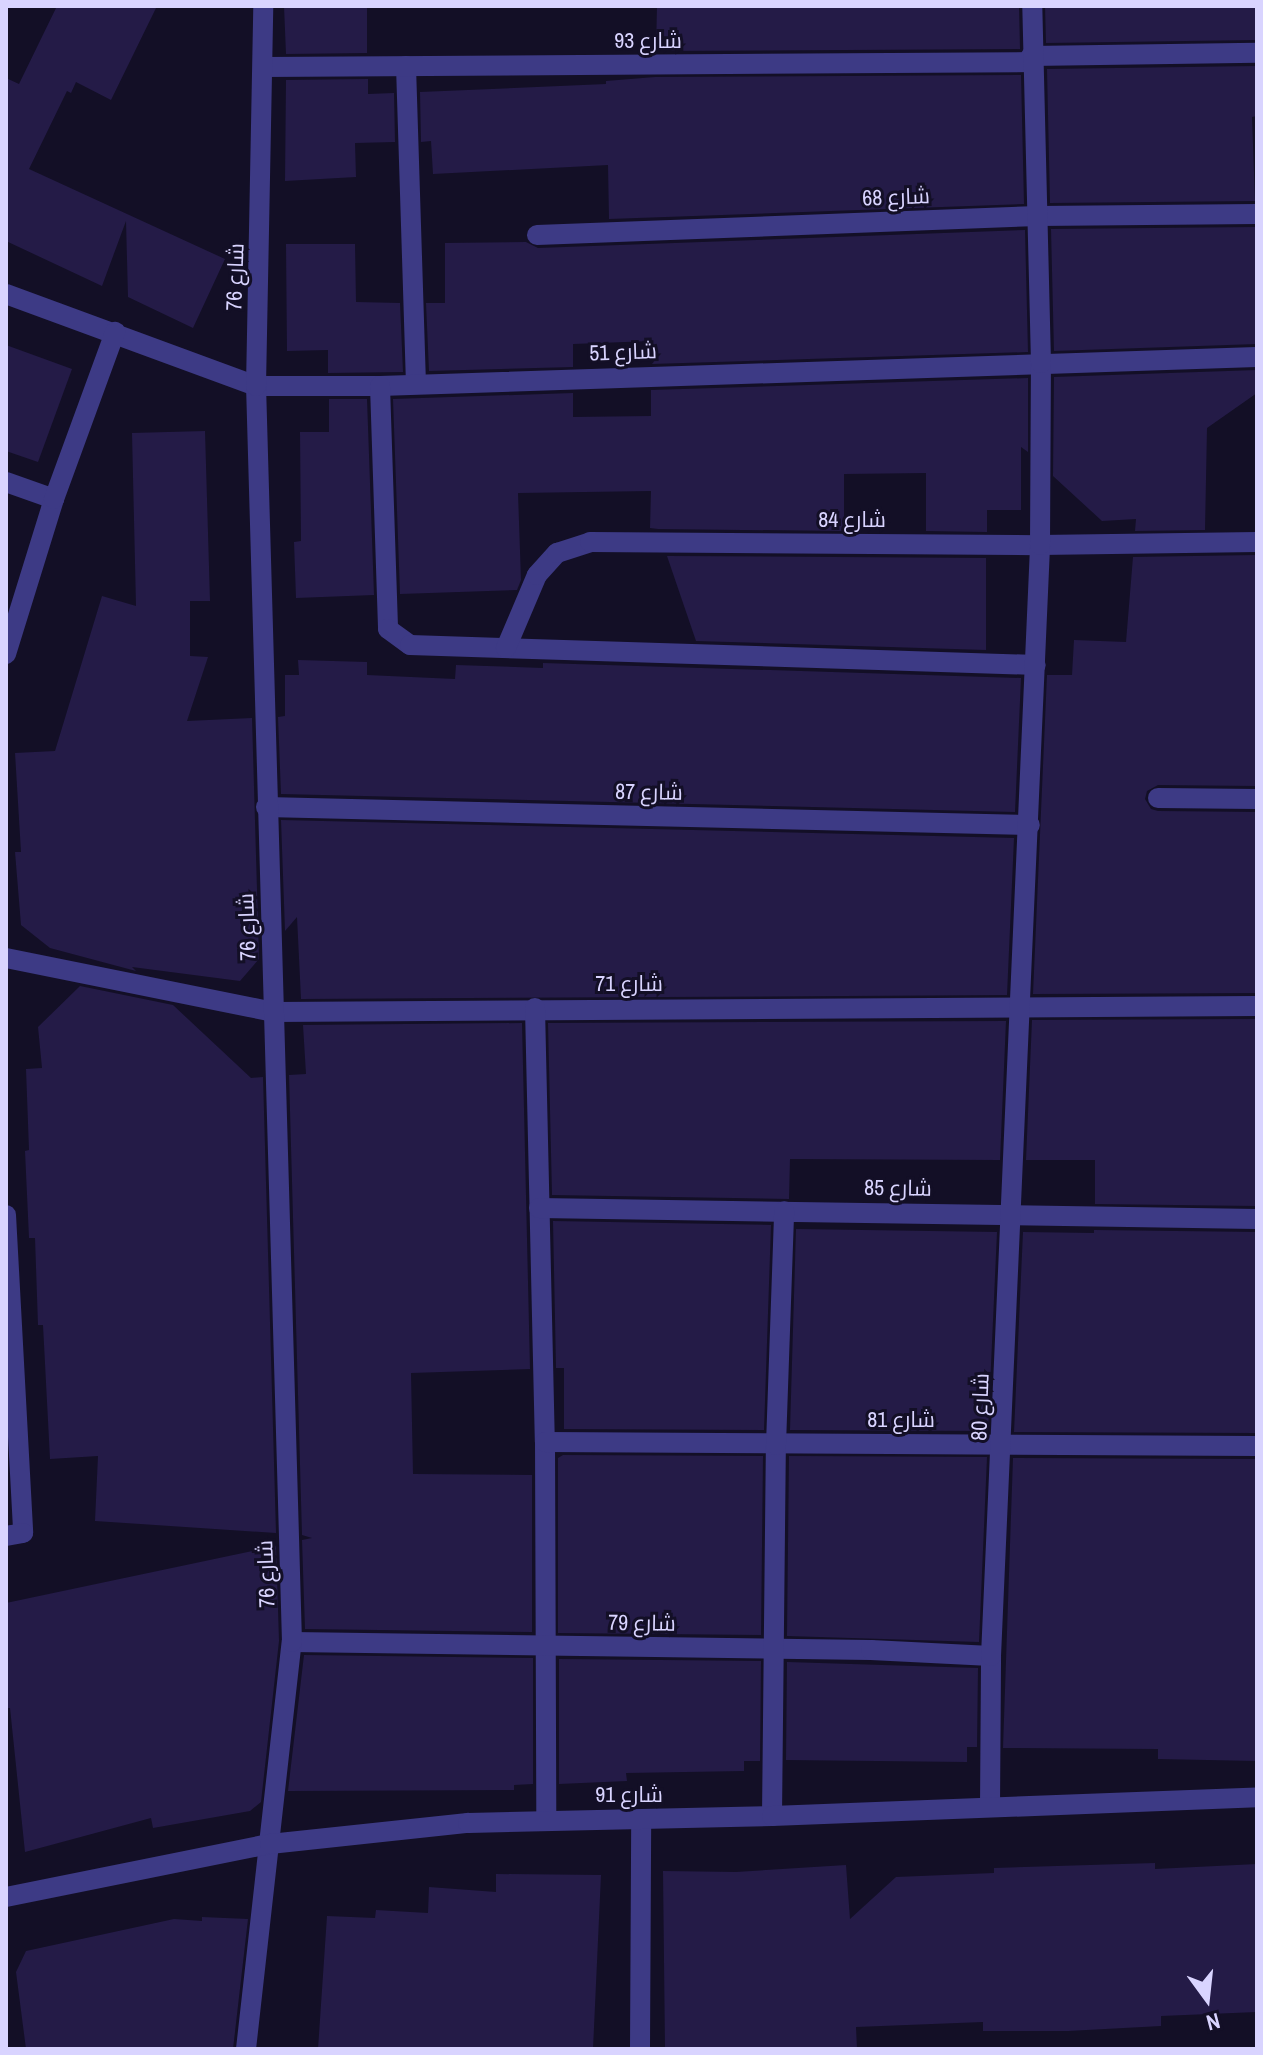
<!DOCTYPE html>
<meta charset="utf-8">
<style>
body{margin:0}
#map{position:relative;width:1263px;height:2055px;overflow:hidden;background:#130f26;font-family:"Archivo Narrow",Cairo,sans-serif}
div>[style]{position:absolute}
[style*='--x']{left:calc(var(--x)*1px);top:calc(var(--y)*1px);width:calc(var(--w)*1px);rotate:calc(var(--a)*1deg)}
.building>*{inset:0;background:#241b47}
.minor>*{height:20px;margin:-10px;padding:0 10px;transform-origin:10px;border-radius:10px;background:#3d3a85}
.tertiary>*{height:20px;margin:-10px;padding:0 10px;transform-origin:10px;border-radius:10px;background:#3d3a85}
span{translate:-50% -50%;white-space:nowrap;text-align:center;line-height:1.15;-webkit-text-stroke:6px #130f26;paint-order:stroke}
.street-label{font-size:22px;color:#d9d4ff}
.frame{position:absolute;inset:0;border:8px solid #d9d4ff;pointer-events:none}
.north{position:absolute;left:1167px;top:1959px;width:80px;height:80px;-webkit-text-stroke:6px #130f26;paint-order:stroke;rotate:165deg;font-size:22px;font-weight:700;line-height:32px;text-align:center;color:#d9d4ff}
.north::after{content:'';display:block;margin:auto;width:28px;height:36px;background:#d9d4ff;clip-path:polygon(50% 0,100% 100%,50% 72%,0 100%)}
</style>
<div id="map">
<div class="building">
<i style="clip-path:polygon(57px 6px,157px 6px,111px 100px,76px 82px,71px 93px,67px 91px,29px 169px,225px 259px,193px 328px,128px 297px,126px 221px,102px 286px,6px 241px,6px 78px,19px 84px)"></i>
<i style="clip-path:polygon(284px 6px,367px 6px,367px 53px,286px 54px)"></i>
<i style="clip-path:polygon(657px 6px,1019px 6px,1020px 49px,656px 51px)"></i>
<i style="clip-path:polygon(1045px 6px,1257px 6px,1257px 40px,1046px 43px)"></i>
<i style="clip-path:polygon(1257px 66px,1257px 116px,1252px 117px,1255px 201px,1050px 203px,1047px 69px)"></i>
<i style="clip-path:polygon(1021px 75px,1024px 204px,609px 219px,608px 165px,433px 174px,431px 141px,421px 142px,420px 92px,606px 84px,606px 81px,655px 77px)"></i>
<i style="clip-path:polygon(368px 79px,368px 94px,394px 93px,395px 142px,355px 143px,356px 177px,285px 181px,286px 80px)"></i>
<i style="clip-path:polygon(1256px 227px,1257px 344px,1054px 351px,1051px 229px)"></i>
<i style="clip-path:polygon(1025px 230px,1028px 352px,651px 364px,651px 341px,573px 344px,573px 367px,429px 371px,426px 303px,445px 303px,445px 243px,526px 242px,538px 248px)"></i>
<i style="clip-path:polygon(286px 244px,355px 244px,356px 302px,400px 303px,403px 372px,328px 373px,328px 350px,287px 351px)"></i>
<i style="clip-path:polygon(6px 345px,72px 369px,38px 462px,6px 451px)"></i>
<i style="clip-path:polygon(1257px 370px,1257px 393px,1207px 428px,1205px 530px,1135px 531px,1136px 519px,1102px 521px,1053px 476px,1054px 377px)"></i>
<i style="clip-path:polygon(1028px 378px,1028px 452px,1021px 447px,1021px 510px,987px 510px,987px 532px,926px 531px,926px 473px,844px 474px,844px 531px,658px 529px,650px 528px,651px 491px,518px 493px,521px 580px,517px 590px,400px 594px,393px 399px,573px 393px,573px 417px,651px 416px,651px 390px)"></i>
<i style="clip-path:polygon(329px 399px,367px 399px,374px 595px,296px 598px,294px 542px,301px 541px,300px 432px,329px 432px)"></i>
<i style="clip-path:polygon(205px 431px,210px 601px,190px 601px,190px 656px,208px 657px,187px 721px,252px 718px,259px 959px,240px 981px,132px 967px,136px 971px,50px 948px,21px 925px,15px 852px,21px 852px,15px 753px,55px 751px,102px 596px,136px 606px,132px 433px)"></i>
<i style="clip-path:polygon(1257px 555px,1257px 786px,1158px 785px,1147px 791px,1145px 799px,1151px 809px,1158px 811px,1257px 812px,1257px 993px,1033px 994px,1047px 675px,1072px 675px,1074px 640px,1126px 642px,1133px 557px)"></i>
<i style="clip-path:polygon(667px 556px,986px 558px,986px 650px,696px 641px)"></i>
<i style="clip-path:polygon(298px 660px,367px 662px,367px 675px,455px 679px,456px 665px,543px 668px,543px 663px,1021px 678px,1015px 812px,281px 794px,278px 717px,285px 716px,285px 675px,299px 675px)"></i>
<i style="clip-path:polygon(281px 820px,1014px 838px,1007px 995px,301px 999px,297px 917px,285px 931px)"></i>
<i style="clip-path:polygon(80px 986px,173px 1005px,251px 1078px,263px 1077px,276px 1533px,95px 1521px,98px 1456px,50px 1459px,43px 1325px,38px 1325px,35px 1238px,29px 1238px,25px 1151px,29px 1150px,26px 1069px,42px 1068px,38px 1027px)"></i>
<i style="clip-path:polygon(1257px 1019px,1257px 1206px,1095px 1204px,1095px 1160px,1026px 1160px,1032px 1020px)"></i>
<i style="clip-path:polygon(1006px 1021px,1000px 1160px,790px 1159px,789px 1199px,552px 1195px,548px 1023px)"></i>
<i style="clip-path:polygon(522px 1023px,530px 1369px,411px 1373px,413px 1474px,532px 1475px,532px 1632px,305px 1629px,302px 1540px,312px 1538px,302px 1535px,289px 1075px,306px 1074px,303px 1025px)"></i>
<i style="clip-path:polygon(553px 1221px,771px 1225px,764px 1430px,564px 1429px,564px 1368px,556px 1368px)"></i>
<i style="clip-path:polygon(796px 1229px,997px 1232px,988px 1431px,790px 1430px)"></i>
<i style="clip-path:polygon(1094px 1230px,1257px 1232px,1257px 1433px,1014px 1432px,1023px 1232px,1094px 1233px)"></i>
<i style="clip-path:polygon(563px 1455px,763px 1456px,761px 1635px,558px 1633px,558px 1458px)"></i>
<i style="clip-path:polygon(789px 1456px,987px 1457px,979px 1642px,787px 1636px)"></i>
<i style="clip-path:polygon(1013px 1458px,1257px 1459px,1257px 1761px,1158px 1759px,1158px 1749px,1003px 1748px)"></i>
<i style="clip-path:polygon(276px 1546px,279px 1641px,261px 1802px,250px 1811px,153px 1828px,151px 1818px,25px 1852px,10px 1708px,6px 1708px,6px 1603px)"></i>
<i style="clip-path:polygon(304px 1655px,533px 1658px,533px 1784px,514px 1785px,514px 1790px,288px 1791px)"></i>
<i style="clip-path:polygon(559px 1659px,761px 1661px,760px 1761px,744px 1761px,744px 1771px,626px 1773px,627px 1781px,559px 1784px)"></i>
<i style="clip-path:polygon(787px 1662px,978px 1668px,977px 1747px,967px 1747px,967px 1762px,786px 1760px)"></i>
<i style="clip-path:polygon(1155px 1863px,1155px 1869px,1257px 1864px,1257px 2012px,1161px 2016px,1161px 2026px,1068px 2031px,983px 2031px,983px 2022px,856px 2027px,857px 2049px,665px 2049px,663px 1871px,736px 1872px,846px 1865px,850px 1919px,896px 1877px,994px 1873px,994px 1868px)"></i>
<i style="clip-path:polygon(496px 1874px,601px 1875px,593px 2049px,318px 2049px,327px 1916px,375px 1918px,376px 1910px,428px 1913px,429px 1887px,496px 1892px)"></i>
<i style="clip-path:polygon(202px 1917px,248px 1919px,233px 2049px,26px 2049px,16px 1972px,26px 1951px,174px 1919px,202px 1921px)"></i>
</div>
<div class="minor">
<i style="--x:1031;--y:56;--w:226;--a:-0.8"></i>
<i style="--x:406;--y:66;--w:317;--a:88.2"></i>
<i style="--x:264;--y:67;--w:768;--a:-0.37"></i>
<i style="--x:537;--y:235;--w:501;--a:-2.17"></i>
<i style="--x:1038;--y:216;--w:219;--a:-0.5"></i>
<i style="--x:6;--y:294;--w:266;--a:20.2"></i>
<i style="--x:256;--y:386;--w:124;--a:0"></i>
<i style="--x:380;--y:386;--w:877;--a:-1.89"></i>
<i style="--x:380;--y:386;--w:243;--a:88.1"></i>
<i style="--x:388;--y:629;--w:27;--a:36"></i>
<i style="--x:410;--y:645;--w:626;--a:1.83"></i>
<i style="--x:6;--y:482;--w:51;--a:19.5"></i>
<i style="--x:506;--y:648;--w:79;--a:-67"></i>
<i style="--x:537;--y:575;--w:30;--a:-48"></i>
<i style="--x:557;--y:553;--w:35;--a:-18"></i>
<i style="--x:590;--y:542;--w:450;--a:0.4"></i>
<i style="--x:1040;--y:545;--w:217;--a:-0.8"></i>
<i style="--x:6;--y:654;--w:162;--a:-72.8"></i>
<i style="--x:54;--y:499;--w:178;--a:-69.9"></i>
<i style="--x:1158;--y:798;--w:99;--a:0.6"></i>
<i style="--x:266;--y:807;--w:764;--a:1.35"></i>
<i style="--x:6;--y:958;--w:273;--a:11.4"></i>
<i style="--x:274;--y:1012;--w:983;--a:-0.35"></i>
<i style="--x:535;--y:1008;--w:434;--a:88.7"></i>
<i style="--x:545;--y:1442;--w:377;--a:89.8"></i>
<i style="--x:539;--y:1208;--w:718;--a:0.88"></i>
<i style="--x:6;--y:1215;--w:318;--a:86.9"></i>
<i style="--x:23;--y:1533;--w:17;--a:170"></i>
<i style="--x:545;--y:1442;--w:712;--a:0.32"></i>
<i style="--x:292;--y:1642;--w:579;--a:0.79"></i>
<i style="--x:871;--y:1650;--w:120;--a:2.9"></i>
<i style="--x:990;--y:1807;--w:151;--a:-89.6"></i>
<i style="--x:991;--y:1656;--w:1112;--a:-87.47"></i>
<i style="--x:1040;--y:545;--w:182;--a:-89.7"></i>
<i style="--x:1041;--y:363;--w:357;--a:-91.4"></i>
<i style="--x:772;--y:1816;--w:371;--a:-89.4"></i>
<i style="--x:776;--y:1445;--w:234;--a:-88"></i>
<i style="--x:246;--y:2049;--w:410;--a:-83.6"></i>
<i style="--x:292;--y:1642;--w:1257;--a:-91.64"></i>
<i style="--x:256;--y:386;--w:380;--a:-88.9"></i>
<i style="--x:640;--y:2049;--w:228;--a:-89.7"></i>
</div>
<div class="tertiary">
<i style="--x:6;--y:1897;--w:269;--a:-11.4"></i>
<i style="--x:270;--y:1844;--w:199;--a:-6.1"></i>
<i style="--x:468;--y:1823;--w:304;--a:-1.3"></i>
<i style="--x:772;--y:1816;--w:485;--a:-2.2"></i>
</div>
<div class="street-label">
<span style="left:648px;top:41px">شارع 93</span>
<span style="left:896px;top:197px;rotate:-2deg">شارع 68</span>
<span style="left:235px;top:277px;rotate:-88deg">شارع 76</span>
<span style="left:623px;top:352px;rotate:-2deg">شارع 51</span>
<span style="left:852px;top:520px">شارع 84</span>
<span style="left:649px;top:792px;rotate:1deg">شارع 87</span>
<span style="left:247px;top:927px;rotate:-92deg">شارع 76</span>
<span style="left:629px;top:984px">شارع 71</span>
<span style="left:898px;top:1188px;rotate:1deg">شارع 85</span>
<span style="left:980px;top:1407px;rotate:-88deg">شارع 80</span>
<span style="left:901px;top:1420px">شارع 81</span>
<span style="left:266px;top:1574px;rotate:-92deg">شارع 76</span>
<span style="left:642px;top:1623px;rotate:1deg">شارع 79</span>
<span style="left:629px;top:1795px">شارع 91</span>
</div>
<div class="frame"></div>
<div class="north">N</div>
</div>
